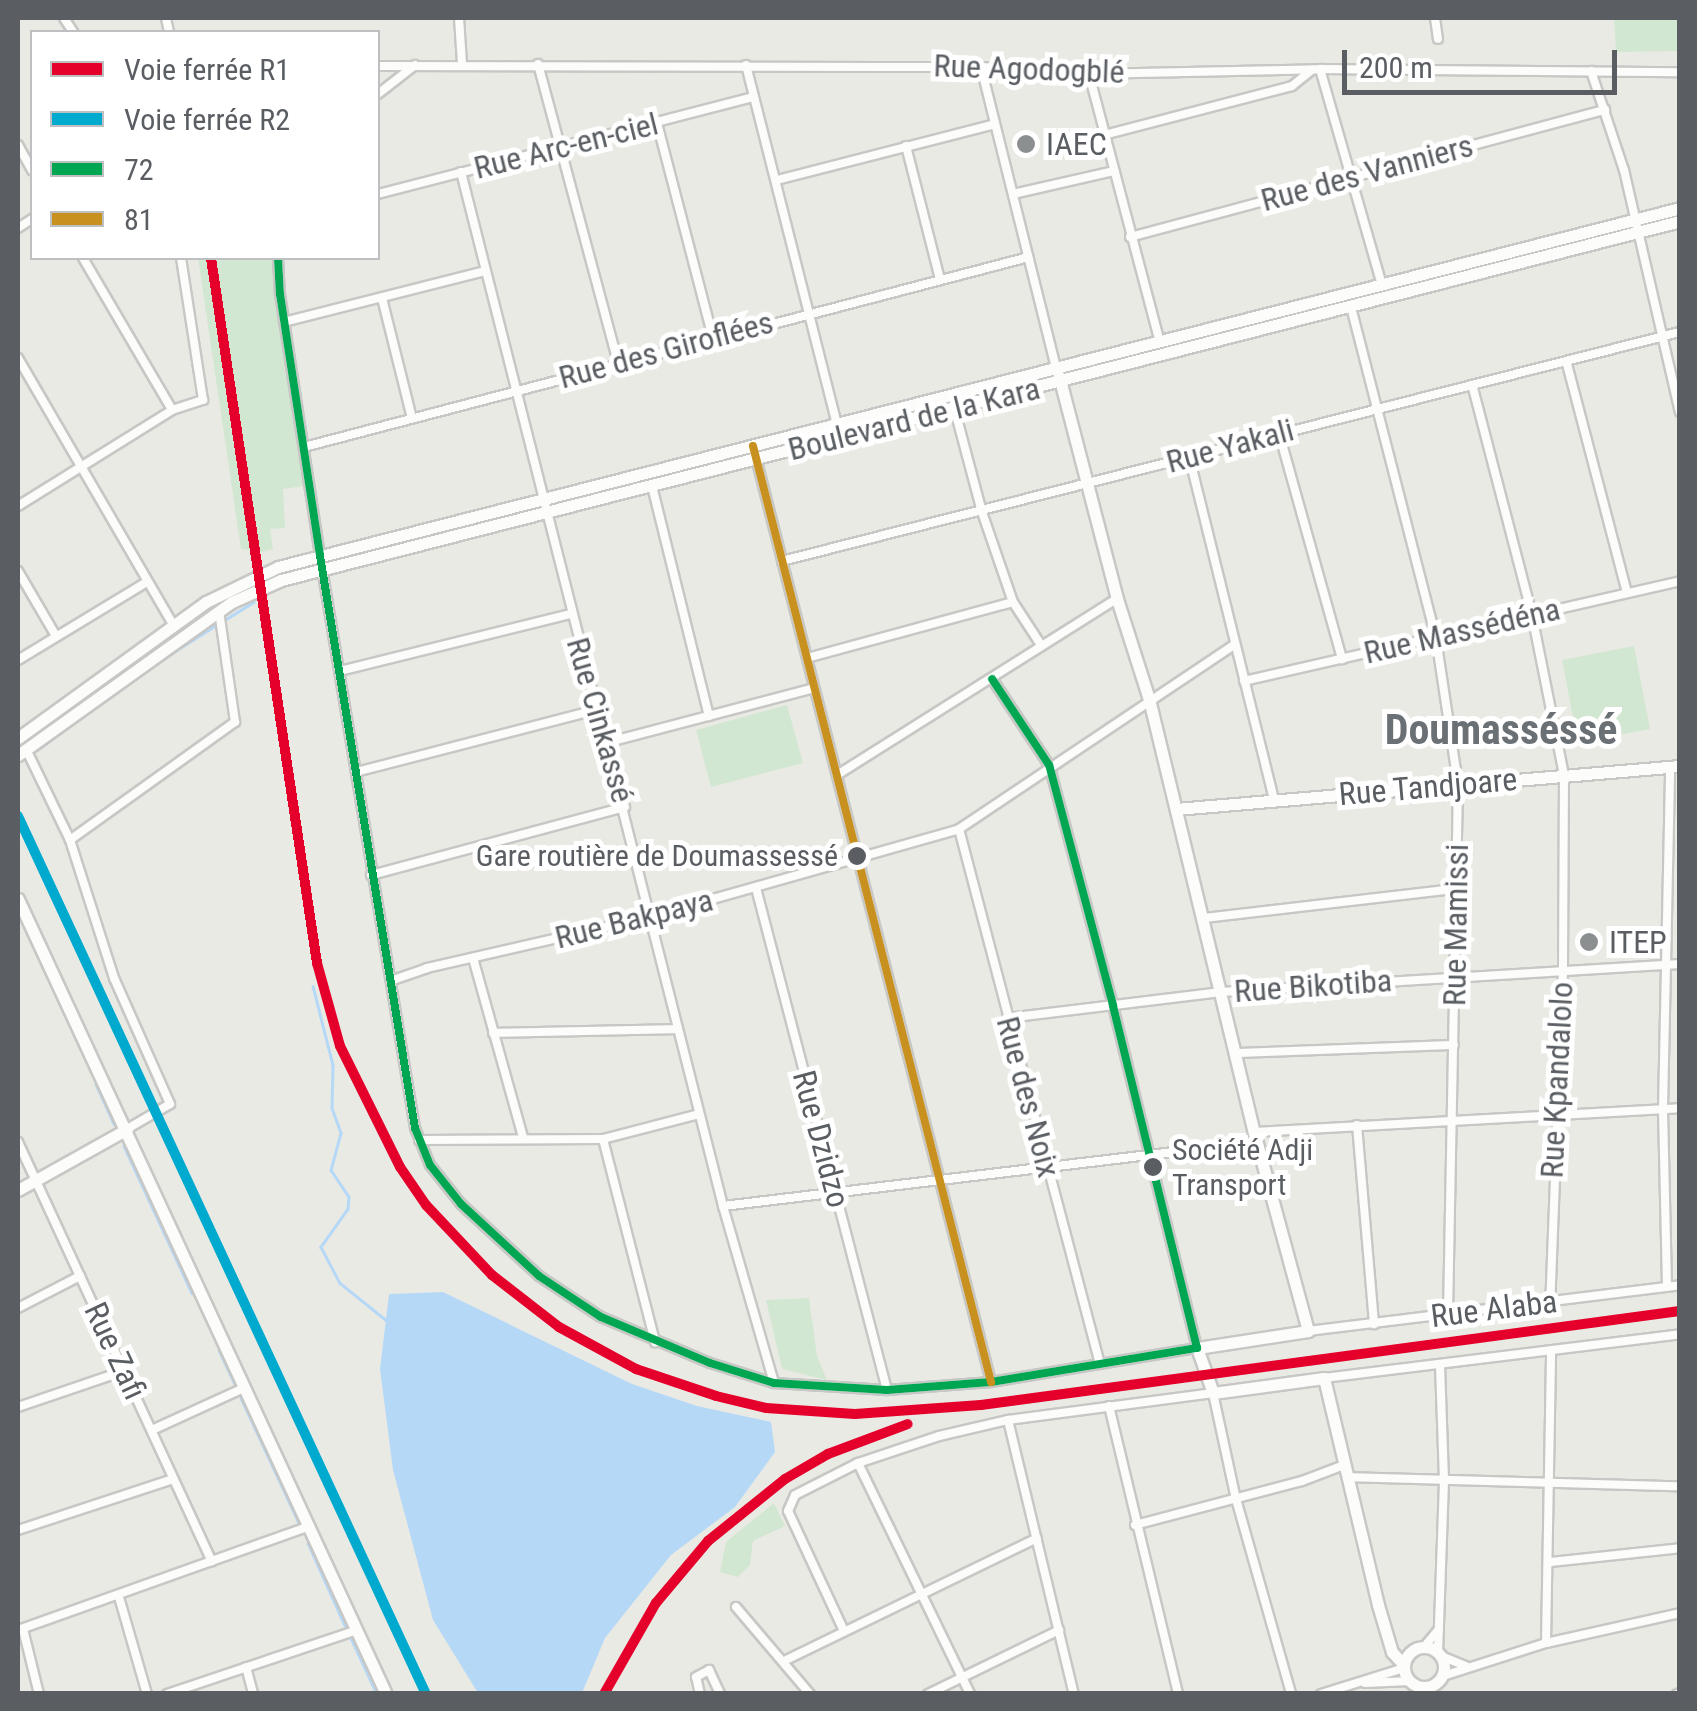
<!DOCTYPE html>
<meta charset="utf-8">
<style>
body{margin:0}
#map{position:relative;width:1697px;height:1711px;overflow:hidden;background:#eaeae5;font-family:"Roboto Condensed",sans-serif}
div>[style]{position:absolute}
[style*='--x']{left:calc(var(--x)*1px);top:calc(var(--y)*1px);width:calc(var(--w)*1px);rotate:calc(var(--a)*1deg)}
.green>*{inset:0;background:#d2e7d1}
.water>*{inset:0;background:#b6d8f7}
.stream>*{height:2.5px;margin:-1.25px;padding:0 1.25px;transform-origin:1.25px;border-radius:1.25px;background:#b6d8f7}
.roads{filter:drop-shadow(2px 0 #c7c7c5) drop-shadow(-2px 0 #c7c7c5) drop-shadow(0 2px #c7c7c5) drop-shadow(0 -2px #c7c7c5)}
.street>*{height:8px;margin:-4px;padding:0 4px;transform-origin:4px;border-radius:4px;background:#fcfcfb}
.secondary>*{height:11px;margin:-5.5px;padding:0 5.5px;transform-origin:5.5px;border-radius:5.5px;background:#fcfcfb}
.secondary>.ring{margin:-5.5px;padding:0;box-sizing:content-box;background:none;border:11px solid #fcfcfb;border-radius:50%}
.rail>*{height:2.5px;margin-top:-1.25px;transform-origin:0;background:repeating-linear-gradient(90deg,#e2e2e2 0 2.5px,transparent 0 14.5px)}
.bus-1>*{height:8px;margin:-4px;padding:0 4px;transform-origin:4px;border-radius:4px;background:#00a651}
.bus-2>*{height:8px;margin:-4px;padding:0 4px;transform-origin:4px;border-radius:4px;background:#c8901e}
.rail-1>*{height:10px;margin:-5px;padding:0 5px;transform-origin:5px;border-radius:5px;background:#e4002b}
.rail-2>*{height:10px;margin:-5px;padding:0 5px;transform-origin:5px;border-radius:5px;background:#00a9ce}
.dots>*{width:28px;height:28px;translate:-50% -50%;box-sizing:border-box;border:5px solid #fff;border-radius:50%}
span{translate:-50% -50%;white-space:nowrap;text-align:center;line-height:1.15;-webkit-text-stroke:10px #fff;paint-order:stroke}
.bus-label{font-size:30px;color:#5a5e63}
.right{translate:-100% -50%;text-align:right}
.left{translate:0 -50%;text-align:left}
.street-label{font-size:32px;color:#5a5e63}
.poi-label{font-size:32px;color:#5a5e63}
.district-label{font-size:42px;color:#6b7075;font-weight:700}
.frame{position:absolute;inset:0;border:20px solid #5a5e63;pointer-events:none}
.legend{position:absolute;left:30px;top:30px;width:350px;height:230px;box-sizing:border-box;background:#fff;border:2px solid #bdbfc1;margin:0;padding:12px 18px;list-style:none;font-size:30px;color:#5a5e63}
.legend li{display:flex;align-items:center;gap:20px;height:50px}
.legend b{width:50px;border:2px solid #bdbfc1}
.scale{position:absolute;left:1342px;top:50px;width:275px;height:45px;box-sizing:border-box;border:5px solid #5a5e63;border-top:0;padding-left:12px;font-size:30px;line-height:35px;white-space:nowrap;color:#5a5e63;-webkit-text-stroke:8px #fff;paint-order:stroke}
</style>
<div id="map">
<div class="green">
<i style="clip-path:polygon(1614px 18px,1679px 18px,1679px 51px,1616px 52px)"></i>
<i style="clip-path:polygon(198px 258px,273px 258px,304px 486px,283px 489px,285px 528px,270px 529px,273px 549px,262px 552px,241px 549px)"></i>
<i style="clip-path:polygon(1634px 646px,1650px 729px,1578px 743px,1562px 660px)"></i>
<i style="clip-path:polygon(787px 705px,803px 763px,711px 787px,696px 730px)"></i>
<i style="clip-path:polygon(809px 1298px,817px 1356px,827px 1380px,782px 1369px,766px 1300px)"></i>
<i style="clip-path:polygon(774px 1503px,785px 1526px,753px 1541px,750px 1565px,738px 1577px,720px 1572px,726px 1542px)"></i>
</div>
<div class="water">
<i style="clip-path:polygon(443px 1292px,632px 1384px,697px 1406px,771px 1422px,775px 1452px,735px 1507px,671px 1555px,605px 1638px,582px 1693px,478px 1693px,433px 1620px,393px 1470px,380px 1369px,389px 1294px)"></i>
</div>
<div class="stream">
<i style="--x:223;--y:621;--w:36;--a:-32"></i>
<i style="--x:155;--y:664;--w:72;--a:-32.6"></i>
<i style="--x:37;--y:750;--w:84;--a:-36.7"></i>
<i style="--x:313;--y:986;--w:81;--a:75.8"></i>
<i style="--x:333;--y:1065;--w:43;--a:91.3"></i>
<i style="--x:332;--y:1108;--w:27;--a:70"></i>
<i style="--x:341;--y:1133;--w:38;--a:105"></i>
<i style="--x:331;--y:1170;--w:32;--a:56"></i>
<i style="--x:349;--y:1197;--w:12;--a:95"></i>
<i style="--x:348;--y:1209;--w:47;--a:125.4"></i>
<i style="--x:321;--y:1247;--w:41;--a:62.2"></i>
<i style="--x:340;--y:1283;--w:59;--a:38.8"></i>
<i style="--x:96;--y:1084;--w:44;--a:65.8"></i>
<i style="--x:124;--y:1146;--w:162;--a:65.2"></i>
<i style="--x:219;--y:1350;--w:40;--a:65"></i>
<i style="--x:241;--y:1398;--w:140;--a:65.1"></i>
<i style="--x:308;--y:1543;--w:93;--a:65.9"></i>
<i style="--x:351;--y:1638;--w:62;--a:65.1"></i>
</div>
<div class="roads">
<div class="street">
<i style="--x:64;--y:18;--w:17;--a:57"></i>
<i style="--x:166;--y:18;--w:14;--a:78"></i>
<i style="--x:459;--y:18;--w:45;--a:86.2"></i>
<i style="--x:1435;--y:18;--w:21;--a:82"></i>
<i style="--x:538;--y:64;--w:310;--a:75"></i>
<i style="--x:746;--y:65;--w:370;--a:75.8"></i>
<i style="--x:378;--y:66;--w:603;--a:0.1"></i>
<i style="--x:981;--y:67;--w:108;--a:3.7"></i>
<i style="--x:1089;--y:74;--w:231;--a:-1.2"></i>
<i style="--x:1320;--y:69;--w:360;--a:0.5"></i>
<i style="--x:981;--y:67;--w:309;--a:76"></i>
<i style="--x:1320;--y:69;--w:225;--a:74"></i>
<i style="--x:1591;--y:71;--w:104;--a:71.6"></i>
<i style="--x:1624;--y:170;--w:248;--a:77"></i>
<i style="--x:1089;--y:74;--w:277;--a:75.2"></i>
<i style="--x:378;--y:94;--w:47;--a:-38.1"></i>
<i style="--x:657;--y:123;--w:222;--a:75.4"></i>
<i style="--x:1104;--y:135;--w:194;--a:-14.6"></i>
<i style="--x:1292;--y:86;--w:26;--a:-39"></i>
<i style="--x:18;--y:145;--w:29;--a:61"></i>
<i style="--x:906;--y:146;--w:137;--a:75.7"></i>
<i style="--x:461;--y:172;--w:1067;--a:75.78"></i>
<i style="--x:723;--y:1206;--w:184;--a:73.9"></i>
<i style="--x:777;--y:180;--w:225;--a:-14.4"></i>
<i style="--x:378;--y:194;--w:388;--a:-14.5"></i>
<i style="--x:1013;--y:194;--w:104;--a:-12.8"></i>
<i style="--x:18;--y:228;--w:17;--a:-33"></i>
<i style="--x:1130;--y:237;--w:492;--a:-15"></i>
<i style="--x:83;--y:258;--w:176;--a:59.6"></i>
<i style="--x:278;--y:258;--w:36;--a:87"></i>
<i style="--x:280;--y:294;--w:265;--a:81.3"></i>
<i style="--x:320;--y:556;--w:580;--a:80.57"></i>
<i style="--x:415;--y:1128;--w:40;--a:68"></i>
<i style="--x:430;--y:1165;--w:50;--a:51.5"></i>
<i style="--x:461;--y:1204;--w:106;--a:42.7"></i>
<i style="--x:539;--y:1276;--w:74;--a:33.5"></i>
<i style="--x:601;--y:1317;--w:118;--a:22.9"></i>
<i style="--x:710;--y:1363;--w:67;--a:17.4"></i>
<i style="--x:774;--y:1383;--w:113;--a:3.5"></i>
<i style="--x:887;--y:1390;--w:104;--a:-4.4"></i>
<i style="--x:991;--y:1382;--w:209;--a:-9.4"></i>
<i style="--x:1197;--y:1348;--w:353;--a:-103.8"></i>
<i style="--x:1113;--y:1005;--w:248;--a:-104.9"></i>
<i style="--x:1049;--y:765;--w:103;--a:-123.5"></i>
<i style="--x:382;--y:298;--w:124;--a:76"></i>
<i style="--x:1351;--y:307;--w:342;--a:75.6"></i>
<i style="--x:1436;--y:638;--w:148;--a:81.4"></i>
<i style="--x:1458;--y:784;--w:531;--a:91.08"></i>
<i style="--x:284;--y:322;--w:208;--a:-14.2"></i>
<i style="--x:18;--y:358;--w:310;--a:59.8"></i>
<i style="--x:1567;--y:364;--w:236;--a:75.3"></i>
<i style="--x:1473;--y:388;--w:235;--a:75.4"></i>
<i style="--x:1532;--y:615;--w:163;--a:78.7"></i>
<i style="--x:1564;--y:775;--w:196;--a:90.3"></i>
<i style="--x:1563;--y:971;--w:331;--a:92.2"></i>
<i style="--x:954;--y:407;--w:109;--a:75.1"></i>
<i style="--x:982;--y:512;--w:95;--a:71"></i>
<i style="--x:1013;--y:602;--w:51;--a:56.9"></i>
<i style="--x:1279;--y:433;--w:235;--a:74.4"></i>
<i style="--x:753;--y:446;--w:966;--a:75.73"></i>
<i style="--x:304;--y:447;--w:749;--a:-14.69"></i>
<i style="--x:1189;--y:456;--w:354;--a:76.1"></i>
<i style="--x:652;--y:486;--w:237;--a:76.1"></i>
<i style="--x:18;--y:506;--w:181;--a:-31.9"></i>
<i style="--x:172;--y:410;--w:33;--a:-18"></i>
<i style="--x:203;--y:400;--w:144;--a:-98.8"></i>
<i style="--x:782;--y:561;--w:927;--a:-14.31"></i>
<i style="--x:18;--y:571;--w:75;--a:59.7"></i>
<i style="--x:807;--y:658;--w:213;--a:-15.2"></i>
<i style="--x:18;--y:660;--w:151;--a:-31.2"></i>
<i style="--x:340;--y:671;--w:237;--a:-13.9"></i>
<i style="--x:1244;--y:681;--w:447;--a:-12.9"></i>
<i style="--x:605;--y:743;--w:216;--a:-14.7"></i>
<i style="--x:26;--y:749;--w:101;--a:64.2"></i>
<i style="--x:70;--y:840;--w:145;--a:72.3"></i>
<i style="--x:114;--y:978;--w:138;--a:66"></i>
<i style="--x:170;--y:1104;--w:50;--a:149.8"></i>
<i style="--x:356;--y:772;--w:247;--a:-14.5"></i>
<i style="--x:837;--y:775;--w:331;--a:-32.2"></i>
<i style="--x:959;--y:829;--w:553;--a:75.24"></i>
<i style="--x:70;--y:840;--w:203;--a:-35.6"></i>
<i style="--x:235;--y:722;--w:112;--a:-98.2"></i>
<i style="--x:371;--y:875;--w:263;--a:-15"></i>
<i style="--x:756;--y:888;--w:519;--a:75.37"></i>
<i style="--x:1204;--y:918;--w:254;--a:-6.6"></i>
<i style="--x:473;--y:958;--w:186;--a:74.4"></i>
<i style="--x:393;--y:980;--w:36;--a:-19"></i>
<i style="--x:427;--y:968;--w:228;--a:-12.9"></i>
<i style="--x:649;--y:917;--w:322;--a:-15.8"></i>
<i style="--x:959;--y:829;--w:332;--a:-33.8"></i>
<i style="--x:1007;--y:1018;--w:216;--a:-6.9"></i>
<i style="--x:1221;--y:992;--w:460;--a:-3.5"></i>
<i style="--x:493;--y:1033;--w:185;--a:-1.2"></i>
<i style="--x:1236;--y:1053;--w:218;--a:-2.1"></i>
<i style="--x:1357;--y:1125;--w:200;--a:85.1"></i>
<i style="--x:1254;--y:1132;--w:427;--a:-3.2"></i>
<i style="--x:603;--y:1139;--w:210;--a:75.6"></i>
<i style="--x:419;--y:1140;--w:184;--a:-0.3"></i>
<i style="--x:603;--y:1139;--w:99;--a:-14.6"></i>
<i style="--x:18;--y:1142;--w:462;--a:65.2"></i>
<i style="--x:723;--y:1206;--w:538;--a:-6.83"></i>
<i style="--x:1667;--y:1286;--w:177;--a:-91.3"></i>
<i style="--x:1663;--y:1109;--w:342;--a:-88.8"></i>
<i style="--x:18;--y:1308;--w:70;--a:-27.3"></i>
<i style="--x:1308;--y:1331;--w:375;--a:-7"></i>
<i style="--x:1324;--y:1378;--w:359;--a:-7"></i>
<i style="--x:1109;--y:1406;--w:296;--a:76.5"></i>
<i style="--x:18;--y:1407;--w:112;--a:-18.8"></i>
<i style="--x:1008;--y:1420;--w:282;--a:76.5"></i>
<i style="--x:152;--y:1430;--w:103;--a:-24.6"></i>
<i style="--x:858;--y:1463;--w:257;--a:64.1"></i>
<i style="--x:1348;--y:1477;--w:332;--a:1.6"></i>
<i style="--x:1135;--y:1525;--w:173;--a:-14.8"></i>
<i style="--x:1302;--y:1481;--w:45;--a:-20.9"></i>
<i style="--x:18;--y:1530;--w:163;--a:-18.2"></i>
<i style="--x:1550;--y:1562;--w:131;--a:-6.1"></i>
<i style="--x:119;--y:1597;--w:101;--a:73.9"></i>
<i style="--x:736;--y:1607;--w:114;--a:49.6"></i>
<i style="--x:23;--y:1629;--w:67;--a:76.2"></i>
<i style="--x:18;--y:1630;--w:310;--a:-19.6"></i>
<i style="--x:844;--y:1631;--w:132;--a:-115"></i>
<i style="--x:788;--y:1511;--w:17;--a:-66"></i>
<i style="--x:795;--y:1495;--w:71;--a:-26.9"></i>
<i style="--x:858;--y:1463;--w:85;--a:-18.4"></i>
<i style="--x:939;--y:1436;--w:71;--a:-13.1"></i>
<i style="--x:1008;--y:1420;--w:207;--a:-7.5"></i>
<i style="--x:1213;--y:1393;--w:108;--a:77.8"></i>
<i style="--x:1236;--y:1499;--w:203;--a:74.2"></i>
<i style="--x:1546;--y:1643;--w:290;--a:-89"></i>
<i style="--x:1424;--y:1647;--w:23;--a:-50"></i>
<i style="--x:1438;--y:1653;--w:173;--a:-88"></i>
<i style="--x:1444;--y:1480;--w:116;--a:-92"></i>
<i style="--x:1441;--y:1656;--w:27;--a:22"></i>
<i style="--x:784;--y:1661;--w:281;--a:-25.9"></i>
<i style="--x:246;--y:1667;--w:28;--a:75"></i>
<i style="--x:1443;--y:1676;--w:108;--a:-17.8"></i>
<i style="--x:1546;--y:1643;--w:137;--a:-12.6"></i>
<i style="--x:1365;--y:1683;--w:45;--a:-2.5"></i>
<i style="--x:167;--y:1694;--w:200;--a:-18.6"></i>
<i style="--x:700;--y:1694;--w:17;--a:-103"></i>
<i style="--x:696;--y:1677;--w:15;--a:-28"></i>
<i style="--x:709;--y:1670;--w:26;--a:65"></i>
<i style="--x:928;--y:1694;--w:146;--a:-26"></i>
<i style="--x:1321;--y:1694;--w:87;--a:-17.4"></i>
<i style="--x:1677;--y:1694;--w:3;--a:-18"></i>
</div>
<div class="secondary">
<i style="--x:1059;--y:376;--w:230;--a:75.4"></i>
<i style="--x:1117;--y:599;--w:105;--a:72.3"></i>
<i style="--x:1149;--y:699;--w:446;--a:76.4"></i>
<i style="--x:1254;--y:1132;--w:206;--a:74.8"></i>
<i style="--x:1308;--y:1331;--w:112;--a:171.3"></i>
<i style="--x:1197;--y:1348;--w:48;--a:70.4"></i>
<i style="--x:1213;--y:1393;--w:112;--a:-7.7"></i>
<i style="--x:1324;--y:1378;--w:233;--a:76.6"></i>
<i style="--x:1378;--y:1605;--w:49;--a:73.4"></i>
<i style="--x:1392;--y:1652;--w:18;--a:47"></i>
<i style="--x:18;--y:738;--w:232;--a:-35.9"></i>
<i style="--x:206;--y:602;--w:80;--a:-25.9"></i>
<i style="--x:278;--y:567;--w:1447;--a:-14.36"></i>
<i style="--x:18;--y:755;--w:263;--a:-35.6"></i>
<i style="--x:232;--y:602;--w:54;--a:-24.2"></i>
<i style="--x:281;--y:580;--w:1444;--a:-14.39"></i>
<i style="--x:1176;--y:809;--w:506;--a:-4.88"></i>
<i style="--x:18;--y:899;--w:876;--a:65.16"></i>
<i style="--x:18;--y:1190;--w:125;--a:-29.2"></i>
<i class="ring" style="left:1404px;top:1647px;width:29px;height:29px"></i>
</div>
</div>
<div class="rail">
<i style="--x:18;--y:816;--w:968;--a:65.08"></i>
<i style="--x:981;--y:1405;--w:705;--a:-7.66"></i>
</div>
<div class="bus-1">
<i style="--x:278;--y:258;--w:36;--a:87"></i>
<i style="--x:280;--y:294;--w:265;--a:81.3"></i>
<i style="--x:320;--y:556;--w:580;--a:80.57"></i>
<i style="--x:415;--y:1128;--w:40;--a:68"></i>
<i style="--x:430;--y:1165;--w:50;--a:51.5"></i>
<i style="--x:461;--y:1204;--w:106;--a:42.7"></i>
<i style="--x:539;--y:1276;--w:74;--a:33.5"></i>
<i style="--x:601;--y:1317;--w:118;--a:22.9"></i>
<i style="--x:710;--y:1363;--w:67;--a:17.4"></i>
<i style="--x:774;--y:1383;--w:113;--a:3.5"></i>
<i style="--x:887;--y:1390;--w:104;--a:-4.4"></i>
<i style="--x:991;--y:1382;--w:209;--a:-9.4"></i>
<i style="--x:1197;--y:1348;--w:353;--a:-103.8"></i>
<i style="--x:1113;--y:1005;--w:248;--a:-104.9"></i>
<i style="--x:1049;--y:765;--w:103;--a:-123.5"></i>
</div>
<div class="bus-2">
<i style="--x:753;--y:446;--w:966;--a:75.73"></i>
</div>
<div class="rail-1">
<i style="--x:211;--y:258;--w:713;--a:81.45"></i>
<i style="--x:317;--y:963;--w:86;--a:74.5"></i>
<i style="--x:340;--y:1046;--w:135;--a:63.6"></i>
<i style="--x:400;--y:1167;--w:46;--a:55.6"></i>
<i style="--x:426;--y:1205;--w:96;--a:46.7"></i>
<i style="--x:492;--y:1275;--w:85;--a:37.8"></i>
<i style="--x:559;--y:1327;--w:88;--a:28.6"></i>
<i style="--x:636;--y:1369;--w:84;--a:18.6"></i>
<i style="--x:716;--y:1396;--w:51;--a:13.5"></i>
<i style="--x:766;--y:1408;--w:89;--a:3.9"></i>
<i style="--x:855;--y:1414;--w:126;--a:-4.1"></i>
<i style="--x:981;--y:1405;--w:705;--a:-7.66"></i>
<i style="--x:604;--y:1694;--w:105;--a:-60.3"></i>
<i style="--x:656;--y:1603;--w:81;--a:-50"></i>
<i style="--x:708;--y:1541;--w:99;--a:-38.8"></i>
<i style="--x:785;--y:1479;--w:50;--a:-30.2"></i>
<i style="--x:828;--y:1454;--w:85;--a:-20.6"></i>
</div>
<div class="rail-2">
<i style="--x:18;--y:816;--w:968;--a:65.08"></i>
</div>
<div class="dots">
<i style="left:1026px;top:144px;background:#8c8f90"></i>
<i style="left:857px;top:856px;background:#5a5e63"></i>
<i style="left:1589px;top:942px;background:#8c8f90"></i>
<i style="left:1153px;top:1167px;background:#5a5e63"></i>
</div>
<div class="bus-label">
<span class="right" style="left:838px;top:856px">Gare routière de Doumassessé</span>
<span class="left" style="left:1172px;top:1167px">Société Adji<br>Transport</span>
</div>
<div class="street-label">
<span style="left:1029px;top:69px;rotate:2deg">Rue Agodogblé</span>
<span style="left:566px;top:146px;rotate:-14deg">Rue Arc-en-ciel</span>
<span style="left:1367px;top:173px;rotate:-15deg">Rue des Vanniers</span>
<span style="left:666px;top:350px;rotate:-15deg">Rue des Giroflées</span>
<span style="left:914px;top:419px;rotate:-14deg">Boulevard de la Kara</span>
<span style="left:1230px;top:446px;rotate:-15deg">Rue Yakali</span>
<span style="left:1462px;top:631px;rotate:-13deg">Rue Massédéna</span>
<span style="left:600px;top:720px;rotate:74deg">Rue Cinkassé</span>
<span style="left:1428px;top:787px;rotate:-5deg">Rue Tandjoare</span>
<span style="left:634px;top:919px;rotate:-14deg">Rue Bakpaya</span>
<span style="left:1456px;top:925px;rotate:-89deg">Rue Mamissi</span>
<span style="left:1313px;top:986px;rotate:-4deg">Rue Bikotiba</span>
<span style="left:1557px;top:1080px;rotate:-87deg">Rue Kpandalolo</span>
<span style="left:1028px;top:1097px;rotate:75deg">Rue des Noix</span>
<span style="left:821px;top:1139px;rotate:75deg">Rue Dzidzo</span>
<span style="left:1494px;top:1309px;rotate:-7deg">Rue Alaba</span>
<span style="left:115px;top:1351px;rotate:65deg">Rue Zafi</span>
</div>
<div class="poi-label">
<span class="left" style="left:1046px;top:144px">IAEC</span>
<span class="left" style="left:1609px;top:942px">ITEP</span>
</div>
<div class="district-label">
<span style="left:1501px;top:730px">Doumasséssé</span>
</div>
<div class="frame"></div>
<ul class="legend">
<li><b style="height:12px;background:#e4002b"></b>Voie ferrée R1</li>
<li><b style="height:12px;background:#00a9ce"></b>Voie ferrée R2</li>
<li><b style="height:12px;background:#00a651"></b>72</li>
<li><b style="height:12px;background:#c8901e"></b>81</li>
</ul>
<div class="scale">200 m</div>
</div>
